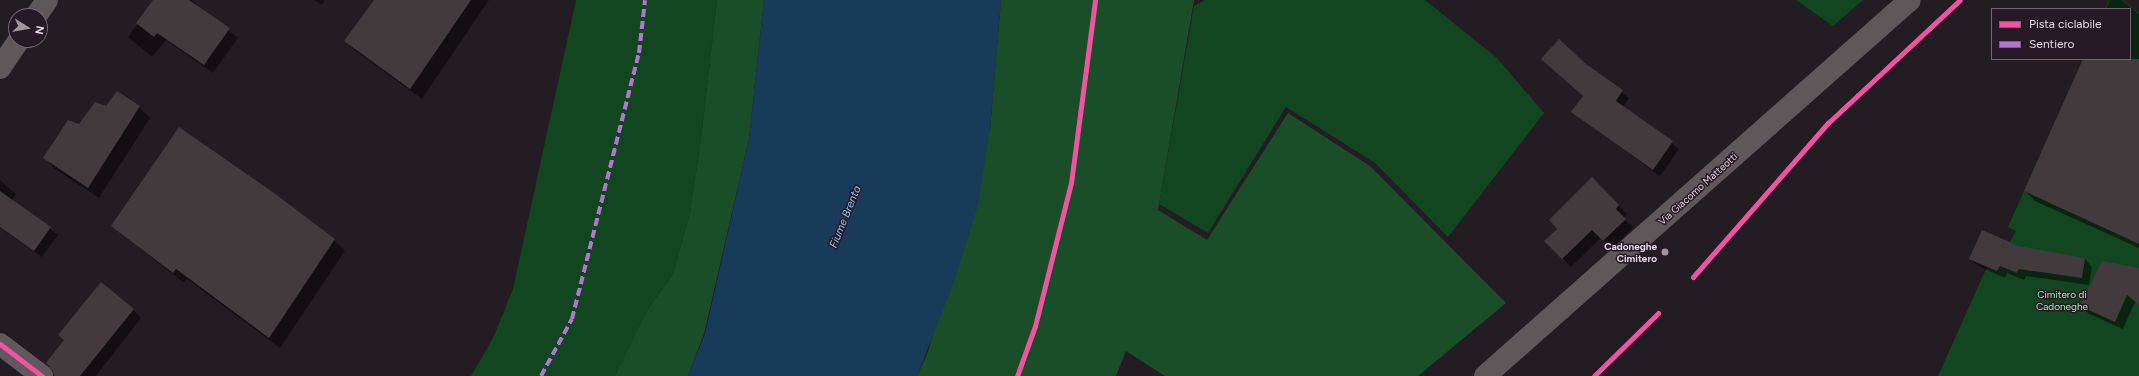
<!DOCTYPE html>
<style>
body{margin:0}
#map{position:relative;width:2139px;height:376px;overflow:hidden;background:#241c23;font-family:Figtree,sans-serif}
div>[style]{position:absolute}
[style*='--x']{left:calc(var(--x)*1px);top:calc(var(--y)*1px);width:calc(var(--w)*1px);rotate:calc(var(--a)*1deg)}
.green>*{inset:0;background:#114620}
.forest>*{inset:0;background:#1a4e28}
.water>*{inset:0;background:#183b59}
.shadow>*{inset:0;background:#0007}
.building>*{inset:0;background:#423a3d}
.street>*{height:22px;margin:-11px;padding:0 11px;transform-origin:11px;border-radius:11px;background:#5f595e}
.secondary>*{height:22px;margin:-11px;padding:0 11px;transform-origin:11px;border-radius:11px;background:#60575b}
.quiet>*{height:4px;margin-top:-2px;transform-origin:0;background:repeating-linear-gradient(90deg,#b673d3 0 8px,transparent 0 12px)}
.cycleway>*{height:5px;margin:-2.5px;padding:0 2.5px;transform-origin:2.5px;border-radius:2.5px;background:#f153a3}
.dots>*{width:11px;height:11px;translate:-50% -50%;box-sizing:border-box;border:2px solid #271926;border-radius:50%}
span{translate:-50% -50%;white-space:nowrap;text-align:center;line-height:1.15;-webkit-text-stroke:3px #271926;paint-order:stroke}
.street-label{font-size:10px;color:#e2d8e1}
.poi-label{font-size:10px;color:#e2d8e1;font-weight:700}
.right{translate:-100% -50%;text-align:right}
.park-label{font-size:10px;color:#8ff6a2}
.water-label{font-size:11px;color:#8fc4f6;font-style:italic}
.legend{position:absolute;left:1991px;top:8px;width:140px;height:52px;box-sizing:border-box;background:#271926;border:1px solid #726571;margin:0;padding:5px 7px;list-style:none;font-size:12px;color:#e2d8e1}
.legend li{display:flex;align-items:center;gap:8px;height:20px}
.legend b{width:20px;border:1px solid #726571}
.north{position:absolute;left:8px;top:8px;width:40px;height:40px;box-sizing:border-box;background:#271926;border:1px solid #726571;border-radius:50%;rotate:101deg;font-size:11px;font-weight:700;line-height:16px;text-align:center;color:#e2d8e1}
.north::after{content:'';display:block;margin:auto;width:14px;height:18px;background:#a0969e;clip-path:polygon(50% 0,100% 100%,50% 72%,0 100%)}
</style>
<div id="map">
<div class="green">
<i style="clip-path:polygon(576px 0,717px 0,701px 139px,690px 213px,673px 274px,646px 312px,615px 376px,471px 376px,494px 336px,513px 289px)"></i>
<i style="clip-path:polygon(1205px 0,1425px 0,1497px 58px,1544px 113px,1448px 237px,1375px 163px,1286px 107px,1208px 233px,1159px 204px,1194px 6px)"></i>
<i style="clip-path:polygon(1796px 0,1863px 0,1833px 26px)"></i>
<i style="clip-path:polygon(2109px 0,2123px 0,2139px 13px,2139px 376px,1938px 376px,1987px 267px,1969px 259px,1982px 230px,2010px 242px,2016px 231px,2008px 227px,2083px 59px,2130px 59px,2130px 9px,2105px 9px)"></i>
</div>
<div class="forest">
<i style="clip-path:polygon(717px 0,764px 0,749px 139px,704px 334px,688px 376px,615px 376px,646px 312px,673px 274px,690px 213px,701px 139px)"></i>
<i style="clip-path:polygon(1001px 0,1194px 0,1158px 210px,1207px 240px,1288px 113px,1370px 166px,1506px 303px,1418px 376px,1165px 376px,1126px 351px,1116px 376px,917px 376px,928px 352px,990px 129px)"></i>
</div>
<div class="water">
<i style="clip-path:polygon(764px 0,1001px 0,990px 129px,978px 205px,954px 282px,917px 376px,688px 376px,705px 334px,749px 139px)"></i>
</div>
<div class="shadow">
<i style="clip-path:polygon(154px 0,191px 0,238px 38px,213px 73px,166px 40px,152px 57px,128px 37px)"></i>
<i style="clip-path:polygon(314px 0,325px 0,322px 5px)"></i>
<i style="clip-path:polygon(375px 0,489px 0,422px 99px,356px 51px,345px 41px)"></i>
<i style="clip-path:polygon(2110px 0,2122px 0,2139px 14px,2139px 248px,2035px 201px,2025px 191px,2084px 59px,2130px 59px,2130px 9px,2106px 9px)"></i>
<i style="clip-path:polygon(1586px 65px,1629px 98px,1623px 107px,1679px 149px,1660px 176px,1572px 112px,1584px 96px)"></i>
<i style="clip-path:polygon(107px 107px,139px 107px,150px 118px,99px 198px,55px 169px,44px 158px,79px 125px)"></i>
<i style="clip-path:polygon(1592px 179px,1627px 214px,1623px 218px,1633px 228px,1612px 248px,1601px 238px,1571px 267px,1546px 241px,1559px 229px)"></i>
<i style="clip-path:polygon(0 180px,16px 194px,12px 200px,58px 235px,42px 257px,0 228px)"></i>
<i style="clip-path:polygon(112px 226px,334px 240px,345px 251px,280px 348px,187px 279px,184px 283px)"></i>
<i style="clip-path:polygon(2018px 247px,2085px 259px,2092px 267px,2089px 285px,2026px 276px,2024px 280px,2007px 273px,2005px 278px,1978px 266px,1971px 259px)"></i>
<i style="clip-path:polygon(2139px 269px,2139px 305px,2135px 302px,2123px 329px,2089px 314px,2081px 306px)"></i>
<i style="clip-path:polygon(133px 310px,141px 318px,96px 376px,54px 376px,55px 371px)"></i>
</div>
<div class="building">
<i style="clip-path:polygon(153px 0,189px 0,230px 28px,204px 65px,157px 33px,154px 37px,136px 23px)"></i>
<i style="clip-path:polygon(374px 0,471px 0,410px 89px,344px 41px)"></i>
<i style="clip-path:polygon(1559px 39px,1586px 64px,1623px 90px,1616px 101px,1673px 141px,1653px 170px,1571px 112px,1583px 96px,1541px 59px)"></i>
<i style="clip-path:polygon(2083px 59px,2139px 59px,2139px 244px,2024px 191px)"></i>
<i style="clip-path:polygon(117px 91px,140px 106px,88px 188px,43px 158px,68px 120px,79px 124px,95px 102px,106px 106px)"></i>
<i style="clip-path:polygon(179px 127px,274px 193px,335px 239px,269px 338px,176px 269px,173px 273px,111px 226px)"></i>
<i style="clip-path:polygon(1592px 177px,1619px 205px,1616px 209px,1626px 219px,1603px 241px,1592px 230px,1562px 259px,1544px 241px,1557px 229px,1549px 220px)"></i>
<i style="clip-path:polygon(0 191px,51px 227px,34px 251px,0 227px)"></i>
<i style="clip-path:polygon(1982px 230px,2018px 246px,2085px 258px,2082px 278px,2019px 269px,2017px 273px,2000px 266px,1997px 271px,1969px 259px)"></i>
<i style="clip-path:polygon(2102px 261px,2139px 268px,2139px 305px,2127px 295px,2115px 322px,2080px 306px)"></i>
<i style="clip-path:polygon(101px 282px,134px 309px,80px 376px,54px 376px,53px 371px,46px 363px,64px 340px,58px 335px)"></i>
</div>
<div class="street">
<i style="--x:0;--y:344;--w:53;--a:37.3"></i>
</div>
<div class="secondary">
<i style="--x:36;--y:16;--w:19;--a:-55"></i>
<i style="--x:0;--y:68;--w:34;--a:-56"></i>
<i style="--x:1485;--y:376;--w:567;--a:-41.5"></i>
</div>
<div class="quiet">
<i style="--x:541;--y:376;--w:65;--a:-61.5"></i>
<i style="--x:572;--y:319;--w:274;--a:-75.9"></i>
<i style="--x:639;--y:53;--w:53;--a:-83.5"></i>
</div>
<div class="cycleway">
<i style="--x:1693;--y:277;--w:205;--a:-48.8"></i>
<i style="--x:1828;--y:123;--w:180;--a:-43"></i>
<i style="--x:0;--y:344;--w:53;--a:37.3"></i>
<i style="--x:1017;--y:376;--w:53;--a:-70.2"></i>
<i style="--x:1035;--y:326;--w:147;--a:-75.9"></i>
<i style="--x:1071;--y:183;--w:185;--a:-82.5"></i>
<i style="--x:1594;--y:376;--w:90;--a:-44.5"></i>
</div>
<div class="dots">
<i style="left:1665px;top:252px;background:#a0969e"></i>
</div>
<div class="street-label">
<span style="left:1698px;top:189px;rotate:-42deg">Via Giacomo Matteotti</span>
</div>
<div class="poi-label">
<span class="right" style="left:1657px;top:252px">Cadoneghe<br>Cimitero</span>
</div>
<div class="park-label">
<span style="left:2062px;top:300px">Cimitero di<br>Cadoneghe</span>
</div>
<div class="water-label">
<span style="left:846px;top:217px;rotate:-68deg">Fiume Brenta</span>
</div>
<ul class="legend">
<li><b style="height:5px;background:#f153a3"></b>Pista ciclabile</li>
<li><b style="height:5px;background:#b673d3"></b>Sentiero</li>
</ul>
<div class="north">N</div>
</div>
